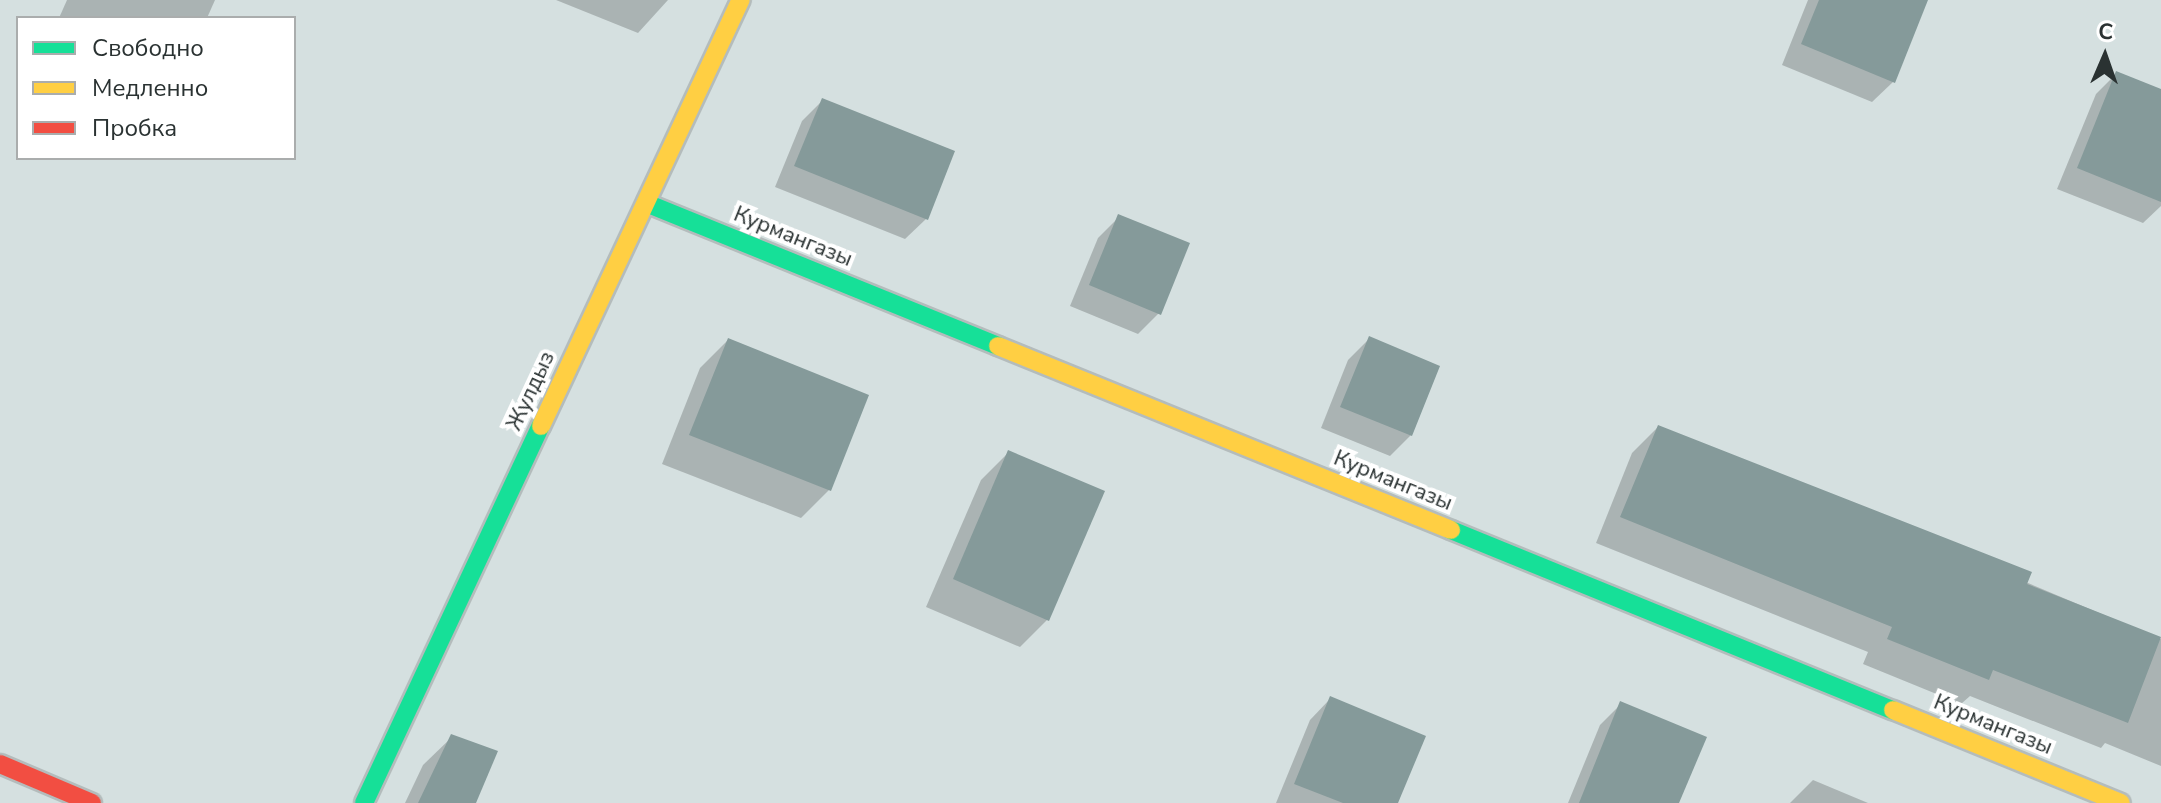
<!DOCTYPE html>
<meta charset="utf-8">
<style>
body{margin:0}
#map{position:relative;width:2161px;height:803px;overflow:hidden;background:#d5e0e0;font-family:"Nunito Sans",sans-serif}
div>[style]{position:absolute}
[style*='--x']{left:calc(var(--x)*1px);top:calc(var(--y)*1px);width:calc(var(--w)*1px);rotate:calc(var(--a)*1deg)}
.shadow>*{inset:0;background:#0003}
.building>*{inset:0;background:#859a9a}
.roads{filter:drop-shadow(2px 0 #b4bcbc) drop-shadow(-2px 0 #b4bcbc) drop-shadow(0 2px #b4bcbc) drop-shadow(0 -2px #b4bcbc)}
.fast>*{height:18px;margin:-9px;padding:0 9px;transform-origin:9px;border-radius:9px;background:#16e098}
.slow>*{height:18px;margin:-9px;padding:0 9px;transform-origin:9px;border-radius:9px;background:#ffcf43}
.jam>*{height:18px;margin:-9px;padding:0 9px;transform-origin:9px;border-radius:9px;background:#f24e42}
span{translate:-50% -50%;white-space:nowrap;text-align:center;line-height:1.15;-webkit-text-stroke:8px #fff;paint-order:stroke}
.street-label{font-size:22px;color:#2a3232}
.legend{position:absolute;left:16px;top:16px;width:280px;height:144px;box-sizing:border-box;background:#fff;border:2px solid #aaadad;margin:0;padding:10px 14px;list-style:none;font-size:24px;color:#2a3232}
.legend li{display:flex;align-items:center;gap:16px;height:40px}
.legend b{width:40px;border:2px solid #aaadad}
.north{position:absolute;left:2065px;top:16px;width:80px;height:80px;-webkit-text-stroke:6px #fff;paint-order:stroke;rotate:2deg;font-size:22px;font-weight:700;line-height:32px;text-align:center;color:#2a3232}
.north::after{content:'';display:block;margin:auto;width:28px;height:36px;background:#2a3232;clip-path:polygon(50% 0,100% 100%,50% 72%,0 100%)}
</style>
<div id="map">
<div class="shadow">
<i style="clip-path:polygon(67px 0,215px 0,207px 18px,59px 18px)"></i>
<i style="clip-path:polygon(556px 0,668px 0,638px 33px)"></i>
<i style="clip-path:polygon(1808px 0,1914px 0,1893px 82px,1872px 102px,1782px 65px)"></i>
<i style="clip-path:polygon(2117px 73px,2161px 91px,2161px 206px,2143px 223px,2057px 189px,2096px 94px)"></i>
<i style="clip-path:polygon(823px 100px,926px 219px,905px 239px,775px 187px,802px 121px)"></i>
<i style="clip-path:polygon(1119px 217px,1159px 313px,1138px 334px,1070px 306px,1098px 238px)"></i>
<i style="clip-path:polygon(1369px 339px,1411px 435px,1390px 456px,1321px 428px,1348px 360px)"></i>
<i style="clip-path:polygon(728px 340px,829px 490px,801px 518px,662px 464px,700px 368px)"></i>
<i style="clip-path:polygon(1658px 427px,2161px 639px,2161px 766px,2105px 743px,2101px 748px,1970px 696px,1961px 704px,1863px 664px,1868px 652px,1596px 543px,1632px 453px)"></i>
<i style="clip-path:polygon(1009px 452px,1048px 619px,1020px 647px,926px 607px,981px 480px)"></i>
<i style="clip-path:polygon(1330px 699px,1396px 803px,1276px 803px,1310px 720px)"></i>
<i style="clip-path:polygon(1621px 704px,1677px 803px,1568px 803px,1600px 725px)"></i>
<i style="clip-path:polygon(452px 737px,474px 803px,405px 803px,423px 765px)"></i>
<i style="clip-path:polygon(1813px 780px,1868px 803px,1790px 803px)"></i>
</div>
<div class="building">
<i style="clip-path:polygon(1819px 0,1928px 0,1895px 83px,1801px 44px)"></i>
<i style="clip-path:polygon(2116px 71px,2161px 89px,2161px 202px,2077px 168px)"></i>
<i style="clip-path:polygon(822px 98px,955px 151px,928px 220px,794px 166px)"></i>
<i style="clip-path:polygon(1118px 214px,1190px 243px,1161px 315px,1089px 285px)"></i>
<i style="clip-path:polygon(1369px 336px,1440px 366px,1412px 436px,1340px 407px)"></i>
<i style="clip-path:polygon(728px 338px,869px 395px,831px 491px,689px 435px)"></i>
<i style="clip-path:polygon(1658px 425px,2032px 572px,2027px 584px,2161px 637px,2128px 723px,1993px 670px,1989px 680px,1887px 639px,1892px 627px,1620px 517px)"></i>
<i style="clip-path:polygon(1008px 450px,1105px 491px,1049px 621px,953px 579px)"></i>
<i style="clip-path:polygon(1330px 696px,1426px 736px,1398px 803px,1343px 803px,1294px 784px)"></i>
<i style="clip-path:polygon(1620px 701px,1707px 737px,1679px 803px,1579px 803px)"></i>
<i style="clip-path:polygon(451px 734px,498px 751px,476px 803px,418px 803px)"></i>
</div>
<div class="roads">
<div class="fast">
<i style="--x:646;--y:203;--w:380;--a:22.1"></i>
<i style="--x:1451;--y:530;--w:477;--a:22.2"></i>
<i style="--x:364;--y:803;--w:416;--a:-64.9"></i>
</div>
<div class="slow">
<i style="--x:998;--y:346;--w:489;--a:22.1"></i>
<i style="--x:541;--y:426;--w:471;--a:-64.9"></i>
<i style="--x:1893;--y:710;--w:246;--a:22.2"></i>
</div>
<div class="jam">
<i style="--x:0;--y:764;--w:100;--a:23"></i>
</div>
</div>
<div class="street-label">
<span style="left:793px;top:237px;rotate:22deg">Курмангазы</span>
<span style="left:531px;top:391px;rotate:-65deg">Жулдыз</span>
<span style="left:1393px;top:481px;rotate:22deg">Курмангазы</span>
<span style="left:1993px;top:725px;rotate:22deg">Курмангазы</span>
</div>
<ul class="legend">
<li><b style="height:10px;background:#16e098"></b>Свободно</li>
<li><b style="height:10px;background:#ffcf43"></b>Медленно</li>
<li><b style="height:10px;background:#f24e42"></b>Пробка</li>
</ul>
<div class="north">С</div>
</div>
